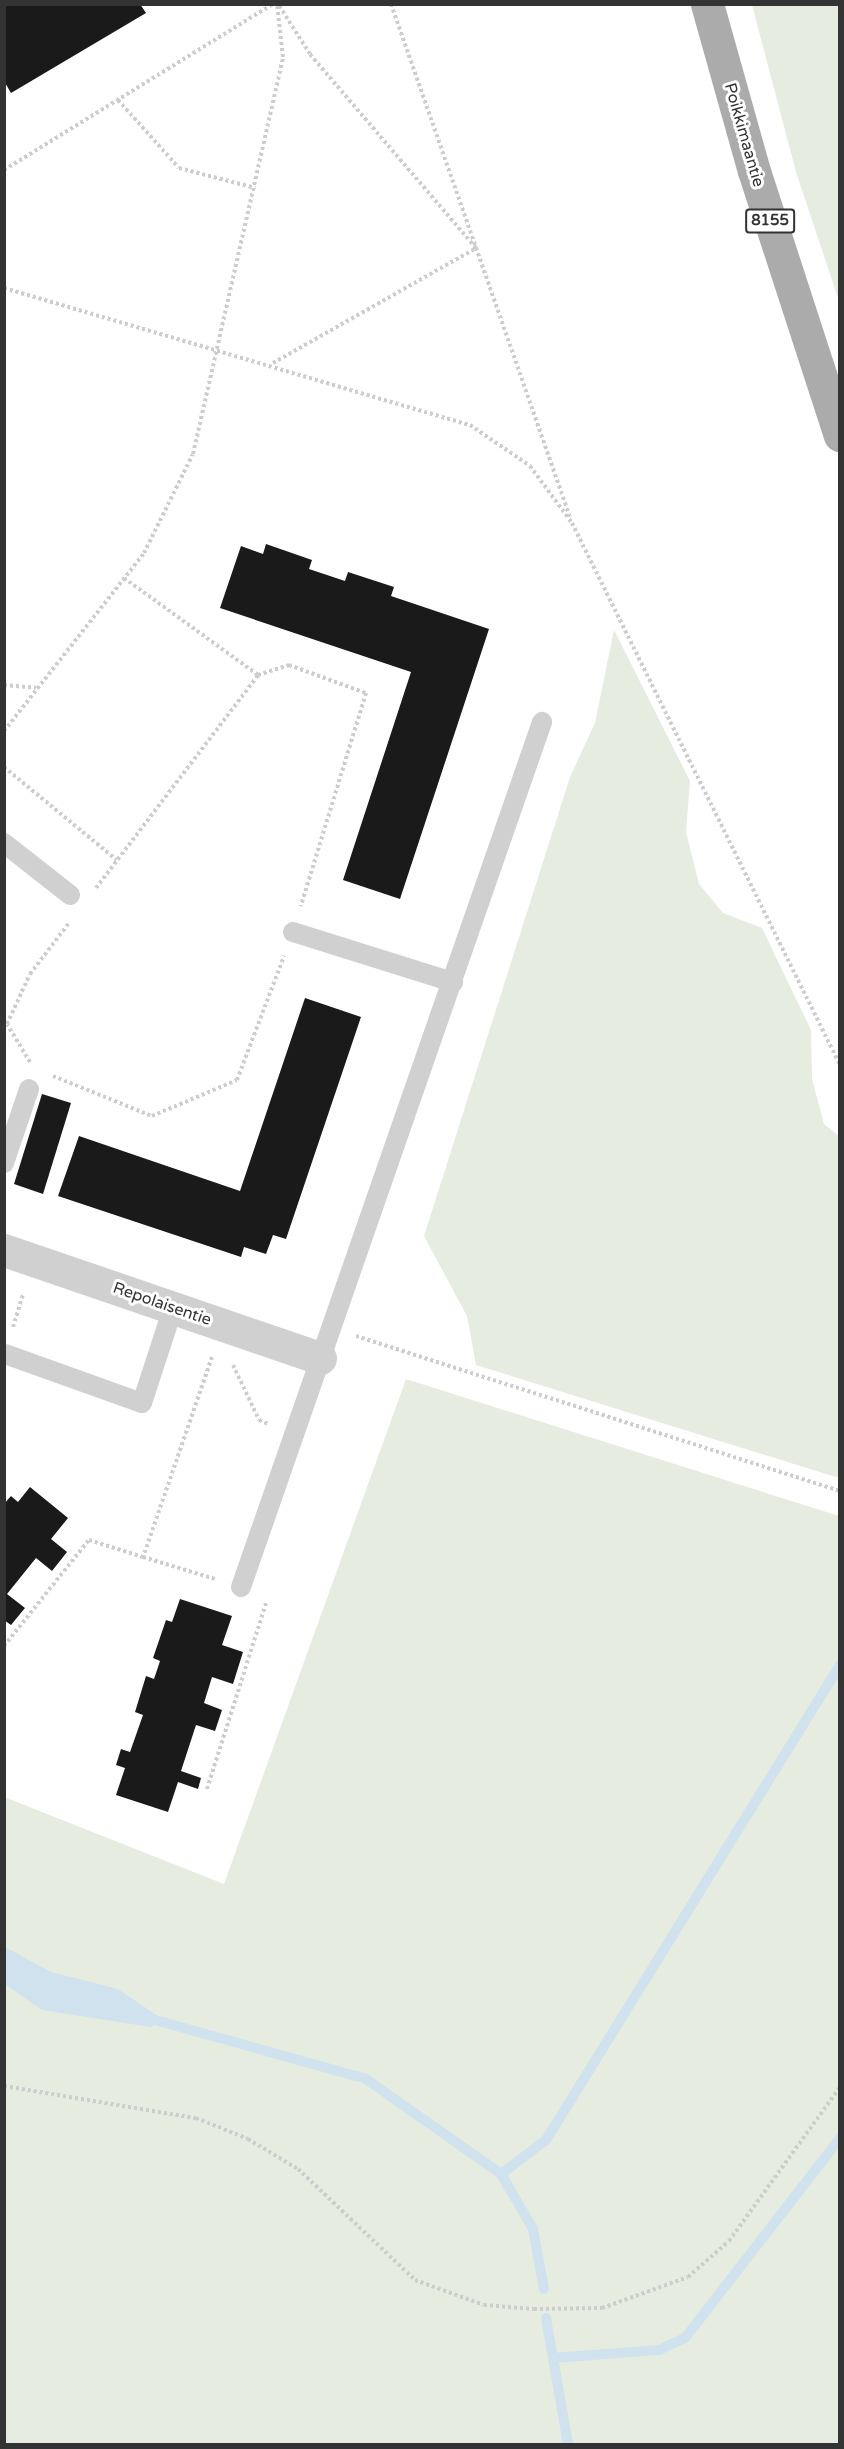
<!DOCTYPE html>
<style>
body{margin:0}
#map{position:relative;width:844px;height:2449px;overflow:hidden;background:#fff;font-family:"Varela Round",sans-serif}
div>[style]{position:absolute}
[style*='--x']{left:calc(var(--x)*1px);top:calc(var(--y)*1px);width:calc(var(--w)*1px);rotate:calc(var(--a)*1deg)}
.green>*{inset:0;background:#e6ecdf}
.water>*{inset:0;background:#cfe2ee}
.stream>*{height:10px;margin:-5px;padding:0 5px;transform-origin:5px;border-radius:5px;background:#cfe2ee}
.building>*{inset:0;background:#1a1a1a}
.path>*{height:4px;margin-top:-2px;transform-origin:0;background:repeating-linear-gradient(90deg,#cdcdcd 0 3px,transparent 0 6px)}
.lane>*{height:20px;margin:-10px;padding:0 10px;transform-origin:10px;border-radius:10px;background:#d0d0d0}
.street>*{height:33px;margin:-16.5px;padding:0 16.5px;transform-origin:16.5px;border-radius:16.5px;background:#d0d0d0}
.primary>*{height:33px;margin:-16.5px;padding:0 16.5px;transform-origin:16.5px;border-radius:16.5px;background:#ababab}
span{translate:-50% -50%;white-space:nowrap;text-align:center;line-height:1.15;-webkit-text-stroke:6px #fff;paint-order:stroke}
.shield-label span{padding:2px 4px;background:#fff;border:2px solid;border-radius:4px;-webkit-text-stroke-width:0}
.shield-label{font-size:15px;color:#333;font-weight:700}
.street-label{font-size:16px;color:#333}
.frame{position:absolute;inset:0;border:6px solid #333;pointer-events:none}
</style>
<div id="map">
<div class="green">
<i style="clip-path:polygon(752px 5px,839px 5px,839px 301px,796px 172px)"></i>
<i style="clip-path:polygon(614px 630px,690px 781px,686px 832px,699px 884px,723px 913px,762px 928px,811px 1030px,812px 1079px,824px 1124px,839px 1136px,839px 1478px,476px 1365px,467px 1316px,424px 1236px,570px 777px,595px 723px)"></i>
<i style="clip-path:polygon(406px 1379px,839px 1516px,839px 2444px,5px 2444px,4px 1797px,224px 1884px)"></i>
</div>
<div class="water">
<i style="clip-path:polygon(5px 1947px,51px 1972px,118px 1989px,162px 2019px,151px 2027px,42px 2010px,5px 1984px)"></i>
</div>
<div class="stream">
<i style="--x:148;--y:2018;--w:226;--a:15.6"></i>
<i style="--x:366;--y:2079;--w:165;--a:35.1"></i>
<i style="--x:501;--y:2174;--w:64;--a:59.8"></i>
<i style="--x:533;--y:2229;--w:61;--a:79.6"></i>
<i style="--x:501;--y:2174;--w:56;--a:-37.1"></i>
<i style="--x:546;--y:2140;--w:559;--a:-58.24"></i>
<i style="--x:546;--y:2318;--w:128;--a:80.1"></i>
<i style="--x:553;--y:2358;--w:106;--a:-4.3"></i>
<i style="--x:659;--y:2350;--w:29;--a:-25"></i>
<i style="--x:685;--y:2338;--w:253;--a:-52.2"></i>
</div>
<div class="building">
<i style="clip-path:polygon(4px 4px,140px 4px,146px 13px,11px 93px,4px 81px)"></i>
<i style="clip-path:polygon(266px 544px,312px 560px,309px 569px,345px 581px,348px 572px,394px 587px,391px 596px,489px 629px,400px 899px,343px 880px,411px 672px,220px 608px,241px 546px,263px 554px)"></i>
<i style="clip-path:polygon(305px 998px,361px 1017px,286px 1239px,273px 1235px,266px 1254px,244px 1247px,241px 1257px,58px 1196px,79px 1136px,240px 1191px)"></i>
<i style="clip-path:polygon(42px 1094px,71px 1103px,43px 1194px,14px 1184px)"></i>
<i style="clip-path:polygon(30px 1487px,68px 1518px,51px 1539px,67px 1552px,52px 1571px,36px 1558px,7px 1594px,25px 1608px,11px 1625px,4px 1620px,4px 1504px,11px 1496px,18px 1502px)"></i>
<i style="clip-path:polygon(180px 1599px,232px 1616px,222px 1645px,243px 1652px,233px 1684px,212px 1677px,204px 1703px,222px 1710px,215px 1731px,196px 1725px,181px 1771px,201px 1778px,198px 1789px,178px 1782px,168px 1812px,116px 1795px,125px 1768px,116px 1765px,121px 1749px,130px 1752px,143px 1715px,135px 1712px,146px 1676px,154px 1679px,160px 1661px,153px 1658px,166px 1620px,172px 1622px)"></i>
</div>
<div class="path">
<i style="--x:391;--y:4;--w:546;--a:70.77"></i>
<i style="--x:118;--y:100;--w:91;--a:48.1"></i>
<i style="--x:179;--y:168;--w:79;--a:14.7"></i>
<i style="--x:4;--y:170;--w:316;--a:-31.7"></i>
<i style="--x:4;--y:288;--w:486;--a:16.4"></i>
<i style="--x:470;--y:425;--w:73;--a:34.3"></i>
<i style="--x:530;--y:466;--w:71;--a:53.6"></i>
<i style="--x:572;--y:523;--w:605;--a:63.69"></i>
<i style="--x:273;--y:363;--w:233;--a:-29.5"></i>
<i style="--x:476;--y:248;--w:255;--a:-130.6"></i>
<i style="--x:310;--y:54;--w:59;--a:-122.6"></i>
<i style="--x:124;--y:578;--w:165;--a:35.9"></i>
<i style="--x:258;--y:675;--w:33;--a:-18"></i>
<i style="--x:289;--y:665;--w:82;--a:20"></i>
<i style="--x:366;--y:693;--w:223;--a:107"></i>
<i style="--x:4;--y:685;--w:32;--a:5"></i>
<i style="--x:4;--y:731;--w:226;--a:-51.8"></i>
<i style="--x:144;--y:553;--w:110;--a:-63.7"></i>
<i style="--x:193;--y:454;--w:407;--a:-77.2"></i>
<i style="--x:283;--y:57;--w:53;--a:-96.5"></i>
<i style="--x:4;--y:767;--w:146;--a:39.5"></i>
<i style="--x:96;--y:888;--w:268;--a:-52.7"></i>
<i style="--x:30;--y:1062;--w:44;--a:-121.2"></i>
<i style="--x:7;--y:1024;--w:55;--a:-65.3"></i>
<i style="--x:30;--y:974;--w:64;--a:-52.6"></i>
<i style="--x:53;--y:1076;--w:107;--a:22"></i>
<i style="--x:152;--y:1116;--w:92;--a:-23"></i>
<i style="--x:237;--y:1080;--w:133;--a:-69.2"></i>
<i style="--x:13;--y:1327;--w:34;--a:-73"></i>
<i style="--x:356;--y:1336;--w:508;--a:17.76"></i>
<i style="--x:212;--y:1357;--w:212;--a:109"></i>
<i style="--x:143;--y:1557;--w:75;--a:17"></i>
<i style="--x:233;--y:1365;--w:61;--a:64.7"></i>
<i style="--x:259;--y:1420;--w:10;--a:24"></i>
<i style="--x:4;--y:1646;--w:136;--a:-51.3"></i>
<i style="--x:89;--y:1540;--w:57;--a:17.5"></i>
<i style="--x:207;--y:1789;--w:195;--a:-72.4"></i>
<i style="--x:4;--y:2086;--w:195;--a:9.5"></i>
<i style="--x:196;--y:2118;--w:56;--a:22"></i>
<i style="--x:248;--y:2139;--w:58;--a:31"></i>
<i style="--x:298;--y:2169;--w:161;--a:43.5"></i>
<i style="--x:415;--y:2280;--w:73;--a:19.9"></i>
<i style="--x:484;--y:2305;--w:50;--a:4.6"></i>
<i style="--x:534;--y:2309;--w:68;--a:-0.8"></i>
<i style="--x:602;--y:2308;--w:91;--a:-19.8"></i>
<i style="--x:688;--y:2277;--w:55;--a:-41.3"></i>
<i style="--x:729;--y:2241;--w:190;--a:-54.2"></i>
</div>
<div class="lane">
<i style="--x:4;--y:843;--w:84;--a:38.2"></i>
<i style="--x:293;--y:932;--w:168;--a:17.4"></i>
<i style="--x:4;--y:1163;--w:78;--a:-71.3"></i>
<i style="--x:5;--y:1354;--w:145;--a:19.7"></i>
<i style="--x:142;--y:1403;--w:100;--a:-71.9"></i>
<i style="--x:241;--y:1587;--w:916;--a:-70.81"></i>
</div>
<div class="street">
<i style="--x:4;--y:1250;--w:334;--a:18.9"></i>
</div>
<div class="primary">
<i style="--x:707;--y:4;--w:173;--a:74.3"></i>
<i style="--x:754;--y:171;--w:278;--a:72"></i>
</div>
<div class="shield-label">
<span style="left:770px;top:221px">8155</span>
</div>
<div class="street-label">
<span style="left:744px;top:135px;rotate:74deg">Poikkimaantie</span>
<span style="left:162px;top:1304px;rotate:19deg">Repolaisentie</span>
</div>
<div class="frame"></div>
</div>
